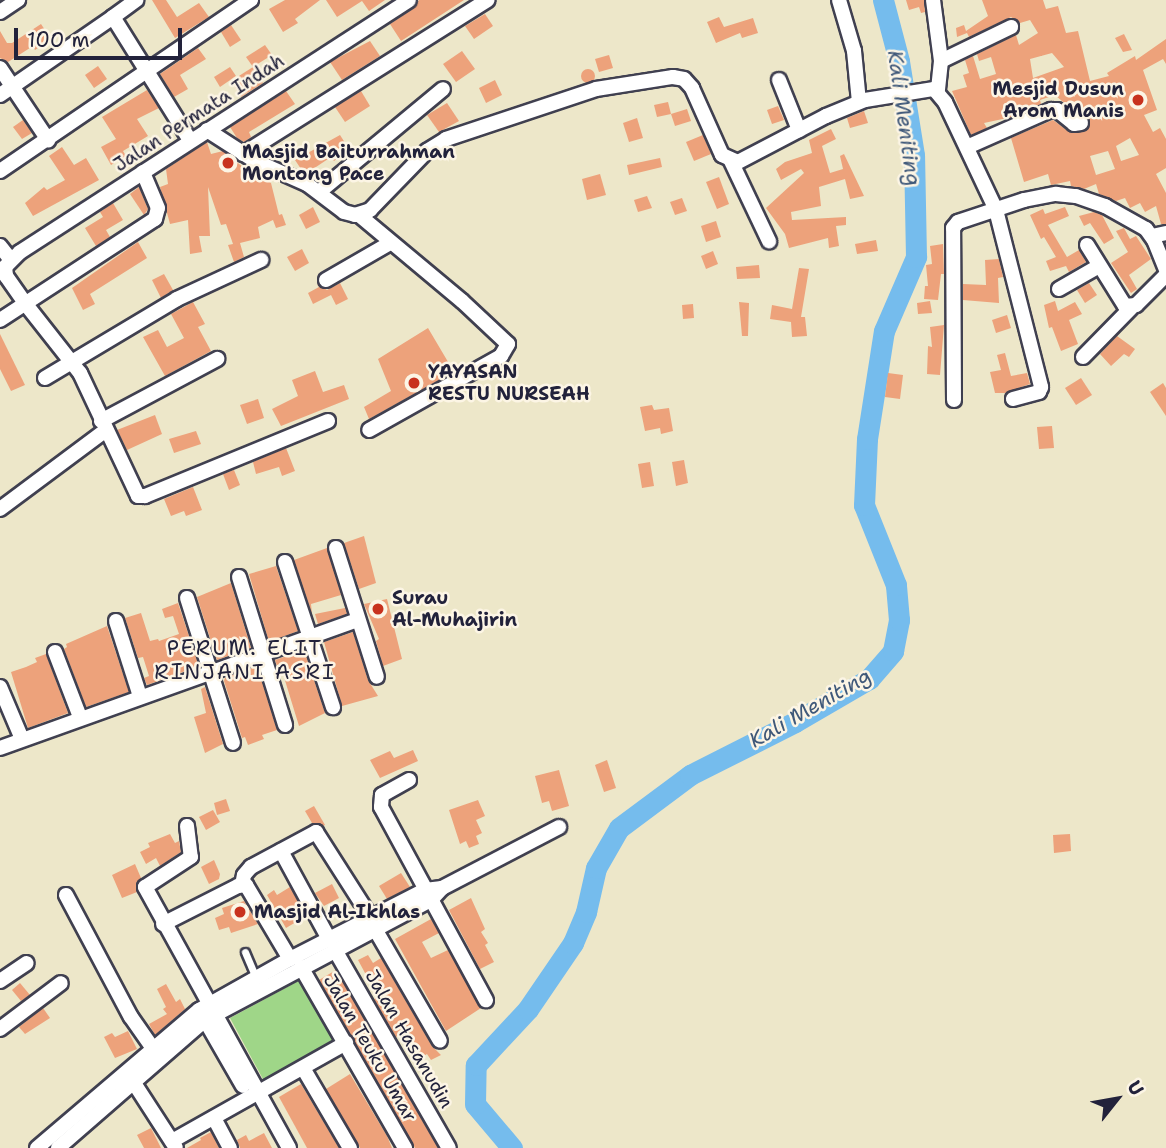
<!DOCTYPE html>
<style>
body{margin:0}
#map{position:relative;width:1166px;height:1148px;overflow:hidden;background:#ede7c9;font-family:"Shantell Sans",sans-serif}
div>[style]{position:absolute}
[style*='--x']{left:calc(var(--x)*1px);top:calc(var(--y)*1px);width:calc(var(--w)*1px);rotate:calc(var(--a)*1deg)}
.green>*{inset:0;background:#9fd688}
.river>*{height:21px;margin:-10.5px;padding:0 10.5px;transform-origin:10.5px;border-radius:10.5px;background:#75bced}
.building>*{inset:0;background:#eda27b}
.round{border-radius:50%}
.roads{filter:drop-shadow(2px 0 #404050) drop-shadow(-2px 0 #404050) drop-shadow(0 2px #404050) drop-shadow(0 -2px #404050)}
.service>*{height:7px;margin:-3.5px;padding:0 3.5px;transform-origin:3.5px;border-radius:3.5px;background:#fff}
.minor>*{height:14px;margin:-7px;padding:0 7px;transform-origin:7px;border-radius:7px;background:#fff}
.dots>*{width:19px;height:19px;translate:-50% -50%;box-sizing:border-box;border:4px solid #fcf5e5;border-radius:50%}
span{translate:-50% -50%;white-space:nowrap;text-align:center;line-height:1.15;-webkit-text-stroke:5px #fcf5e5;paint-order:stroke}
.poi-label{font-size:19px;color:#22223b;font-weight:700}
.right{translate:-100% -50%;text-align:right}
.left{translate:0 -50%;text-align:left}
.street-label{font-size:19px;color:#22223b}
.water-label{font-size:21px;color:#3f5879;font-style:italic}
.neighbourhood-label{font-size:21px;color:#22223b;letter-spacing:2px}
.north{position:absolute;left:1082px;top:1064px;width:70px;height:70px;-webkit-text-stroke:5px #fcf5e5;paint-order:stroke;rotate:59deg;font-size:19px;font-weight:700;line-height:28px;text-align:center;color:#22223b}
.north::after{content:'';display:block;margin:auto;width:24px;height:32px;background:#22223b;clip-path:polygon(50% 0,100% 100%,50% 72%,0 100%)}
.scale{position:absolute;left:14px;top:28px;width:168px;height:32px;box-sizing:border-box;border:4px solid #22223b;border-top:0;padding-left:9px;font-size:21px;line-height:24px;white-space:nowrap;color:#22223b;-webkit-text-stroke:5px #fcf5e5;paint-order:stroke}
</style>
<div id="map">
<div class="green">
<i style="clip-path:polygon(302px 979px,336px 1042px,264px 1081px,230px 1018px)"></i>
</div>
<div class="river">
<i style="--x:512;--y:1148;--w:57;--a:-130.1"></i>
<i style="--x:475;--y:1104;--w:39;--a:-89"></i>
<i style="--x:476;--y:1065;--w:76;--a:-47.1"></i>
<i style="--x:528;--y:1009;--w:80;--a:-55.7"></i>
<i style="--x:573;--y:943;--w:34;--a:-67"></i>
<i style="--x:586;--y:912;--w:45;--a:-77.2"></i>
<i style="--x:596;--y:868;--w:46;--a:-60.1"></i>
<i style="--x:619;--y:828;--w:89;--a:-36.7"></i>
<i style="--x:690;--y:775;--w:118;--a:-26.8"></i>
<i style="--x:795;--y:722;--w:86;--a:-30.2"></i>
<i style="--x:869;--y:679;--w:37;--a:-49"></i>
<i style="--x:893;--y:651;--w:32;--a:-79"></i>
<i style="--x:899;--y:620;--w:35;--a:-95"></i>
<i style="--x:896;--y:585;--w:86;--a:-111.8"></i>
<i style="--x:864;--y:505;--w:66;--a:-87.4"></i>
<i style="--x:867;--y:439;--w:109;--a:-81.1"></i>
<i style="--x:884;--y:331;--w:81;--a:-66.6"></i>
<i style="--x:916;--y:257;--w:102;--a:-91.1"></i>
<i style="--x:914;--y:155;--w:95;--a:-99.1"></i>
<i style="--x:899;--y:61;--w:63;--a:-104.7"></i>
</div>
<div class="building">
<i style="clip-path:polygon(152px 0,166px 0,177px 17px,199px 3px,209px 17px,175px 38px)"></i>
<i style="clip-path:polygon(285px 0,320px 0,295px 19px,298px 23px,283px 32px,269px 9px)"></i>
<i style="clip-path:polygon(326px 0,385px 0,369px 11px,362px 1px,337px 17px)"></i>
<i style="clip-path:polygon(419px 0,464px 0,401px 41px,390px 24px,414px 8px)"></i>
<i style="clip-path:polygon(906px 0,924px 0,925px 12px,921px 13px,919px 7px,909px 10px)"></i>
<i style="clip-path:polygon(evenodd,982px 0,1043px 0,1046px 9px,1058px 6px,1066px 33px,1078px 31px,1090px 81px,1109px 76px,1107px 73px,1135px 56px,1136px 60px,1166px 39px,1166px 64px,1163px 59px,1143px 70px,1157px 110px,1144px 115px,1153px 132px,1160px 128px,1166px 139px,1166px 168px,1156px 174px,1166px 193px,1166px 224px,1161px 224px,1156px 206px,1145px 212px,1140px 203px,1130px 208px,1125px 198px,1116px 201px,1099px 194px,1096px 184px,1084px 189px,1071px 186px,1070px 181px,1051px 185px,1048px 174px,1024px 182px,1011px 138px,1053px 120px,1071px 133px,1086px 131px,1090px 121px,1078px 105px,1070px 108px,1055px 95px,1040px 100px,1041px 104px,1012px 117px,984px 123px,987px 128px,971px 135px,952px 91px,967px 87px,963px 75px,969px 73px,965px 60px,973px 56px,980px 79px,996px 74px,991px 57px,979px 61px,977px 54px,1016px 35px,1019px 45px,1038px 33px,1030px 20px,1020px 23px,1011px 17px,969px 37px,967px 33px,957px 37px,956px 28px,964px 25px,966px 31px,988px 16px,982px 0,1052px 53px,1064px 67px,1033px 78px,1030px 59px,1052px 53px,982px 0,1130px 138px,1139px 155px,1121px 161px,1116px 146px,1130px 138px,982px 0,1108px 151px,1115px 169px,1096px 175px,1090px 156px,1108px 151px)"></i>
<i style="clip-path:polygon(485px 14px,493px 26px,474px 39px,465px 26px)"></i>
<i style="clip-path:polygon(719px 17px,724px 27px,753px 18px,758px 33px,742px 38px,740px 33px,716px 43px,707px 22px)"></i>
<i style="clip-path:polygon(41px 24px,51px 39px,35px 50px,33px 46px,8px 62px,0 58px,0 31px,7px 43px,12px 43px)"></i>
<i style="clip-path:polygon(231px 25px,241px 40px,230px 47px,221px 32px)"></i>
<i style="clip-path:polygon(1124px 34px,1132px 50px,1123px 52px,1115px 38px)"></i>
<i style="clip-path:polygon(370px 41px,380px 56px,342px 80px,330px 62px)"></i>
<i style="clip-path:polygon(265px 45px,272px 55px,253px 67px,246px 57px)"></i>
<i style="clip-path:polygon(198px 48px,206px 59px,180px 75px,188px 89px,174px 97px,160px 74px)"></i>
<i style="clip-path:polygon(462px 51px,475px 69px,456px 82px,443px 64px)"></i>
<i style="clip-path:polygon(609px 55px,613px 68px,599px 72px,595px 59px)"></i>
<i style="clip-path:polygon(98px 66px,107px 79px,94px 88px,85px 75px)"></i>
<i style="clip-path:polygon(230px 67px,236px 76px,220px 87px,214px 77px)"></i>
<i style="clip-path:polygon(253px 67px,263px 83px,241px 97px,231px 81px)"></i>
<i class="round" style="left:581px;top:69px;width:14px;height:14px"></i>
<i style="clip-path:polygon(495px 80px,502px 95px,486px 103px,479px 88px)"></i>
<i style="clip-path:polygon(147px 90px,159px 108px,137px 119px,148px 136px,123px 151px,126px 156px,111px 165px,101px 147px,116px 139px,102px 117px)"></i>
<i style="clip-path:polygon(286px 91px,295px 104px,249px 132px,251px 137px,244px 142px,237px 138px,230px 127px)"></i>
<i style="clip-path:polygon(361px 91px,370px 106px,345px 122px,335px 107px)"></i>
<i style="clip-path:polygon(668px 102px,671px 114px,657px 117px,654px 105px)"></i>
<i style="clip-path:polygon(447px 103px,459px 121px,439px 132px,427px 115px)"></i>
<i style="clip-path:polygon(778px 106px,784px 120px,772px 124px,767px 110px)"></i>
<i style="clip-path:polygon(687px 109px,691px 121px,675px 126px,671px 114px)"></i>
<i style="clip-path:polygon(864px 111px,868px 123px,850px 128px,847px 118px)"></i>
<i style="clip-path:polygon(637px 118px,643px 138px,629px 142px,623px 123px)"></i>
<i style="clip-path:polygon(23px 120px,32px 133px,22px 139px,13px 127px)"></i>
<i style="clip-path:polygon(831px 129px,836px 139px,822px 146px,830px 173px,843px 169px,840px 156px,844px 154px,864px 196px,850px 199px,845px 179px,819px 187px,821px 206px,791px 212px,792px 220px,846px 217px,846px 225px,836px 226px,839px 246px,829px 248px,828px 238px,789px 248px,785px 234px,766px 208px,804px 173px,801px 169px,781px 180px,776px 169px,785px 162px,812px 153px,809px 140px)"></i>
<i style="clip-path:polygon(340px 135px,349px 149px,334px 161px,331px 157px,307px 173px,303px 172px,295px 160px)"></i>
<i style="clip-path:polygon(703px 135px,711px 154px,694px 161px,686px 142px)"></i>
<i style="clip-path:polygon(207px 142px,211px 154px,223px 151px,249px 172px,271px 183px,279px 215px,282px 214px,286px 225px,276px 228px,273px 220px,258px 227px,260px 238px,240px 243px,244px 257px,234px 262px,228px 245px,233px 244px,226px 224px,221px 225px,208px 187px,210px 236px,199px 236px,202px 252px,190px 254px,188px 220px,170px 224px,160px 187px,168px 184px,166px 169px)"></i>
<i style="clip-path:polygon(62px 147px,74px 165px,86px 158px,99px 180px,33px 216px,25px 203px,44px 187px,47px 190px,65px 180px,49px 156px)"></i>
<i style="clip-path:polygon(660px 158px,662px 167px,629px 175px,627px 165px)"></i>
<i style="clip-path:polygon(600px 174px,606px 195px,587px 200px,582px 179px)"></i>
<i style="clip-path:polygon(719px 177px,729px 204px,717px 209px,706px 182px)"></i>
<i style="clip-path:polygon(139px 187px,148px 209px,144px 215px,130px 194px)"></i>
<i style="clip-path:polygon(647px 196px,652px 208px,638px 212px,634px 200px)"></i>
<i style="clip-path:polygon(682px 198px,687px 211px,675px 215px,670px 202px)"></i>
<i style="clip-path:polygon(113px 203px,123px 220px,106px 230px,110px 237px,96px 246px,85px 228px,103px 217px,100px 212px)"></i>
<i style="clip-path:polygon(313px 207px,320px 222px,306px 229px,299px 215px)"></i>
<i style="clip-path:polygon(1065px 207px,1069px 216px,1048px 225px,1067px 257px,1079px 250px,1086px 262px,1069px 272px,1066px 266px,1050px 271px,1046px 261px,1056px 257px,1044px 237px,1041px 239px,1030px 215px,1043px 209px,1045px 214px)"></i>
<i style="clip-path:polygon(1094px 212px,1102px 215px,1114px 238px,1104px 244px,1090px 223px,1084px 226px,1079px 216px)"></i>
<i style="clip-path:polygon(716px 221px,721px 237px,706px 242px,701px 226px)"></i>
<i style="clip-path:polygon(1124px 228px,1130px 239px,1136px 236px,1151px 259px,1129px 275px,1137px 289px,1131px 293px,1111px 263px,1128px 252px,1116px 231px)"></i>
<i style="clip-path:polygon(876px 240px,878px 251px,857px 254px,855px 244px)"></i>
<i style="clip-path:polygon(138px 242px,147px 258px,90px 294px,95px 304px,83px 310px,72px 288px)"></i>
<i style="clip-path:polygon(943px 244px,944px 274px,941px 274px,938px 300px,924px 299px,925px 286px,928px 286px,926px 265px,932px 264px,930px 246px)"></i>
<i style="clip-path:polygon(302px 249px,309px 263px,295px 271px,287px 257px)"></i>
<i style="clip-path:polygon(713px 251px,718px 264px,706px 269px,701px 256px)"></i>
<i style="clip-path:polygon(999px 259px,1003px 277px,998px 278px,999px 303px,963px 300px,963px 284px,986px 285px,985px 260px)"></i>
<i style="clip-path:polygon(759px 265px,760px 278px,737px 279px,736px 267px)"></i>
<i style="clip-path:polygon(799px 268px,809px 269px,801px 317px,805px 317px,807px 336px,792px 337px,791px 322px,770px 319px,772px 305px,792px 309px)"></i>
<i style="clip-path:polygon(164px 274px,173px 290px,161px 298px,152px 280px)"></i>
<i style="clip-path:polygon(340px 283px,348px 299px,336px 305px,331px 295px,313px 304px,308px 293px,319px 287px,317px 284px,327px 290px)"></i>
<i style="clip-path:polygon(1089px 283px,1097px 295px,1085px 303px,1077px 290px)"></i>
<i style="clip-path:polygon(930px 301px,932px 313px,918px 314px,917px 303px)"></i>
<i style="clip-path:polygon(1055px 301px,1058px 311px,1075px 302px,1082px 314px,1069px 320px,1078px 344px,1061px 351px,1052px 327px,1049px 328px,1044px 305px)"></i>
<i style="clip-path:polygon(193px 302px,205px 324px,198px 327px,211px 351px,165px 376px,143px 337px,158px 330px,167px 347px,184px 338px,171px 314px)"></i>
<i style="clip-path:polygon(739px 302px,749px 303px,748px 336px,742px 336px)"></i>
<i style="clip-path:polygon(693px 304px,694px 318px,683px 319px,682px 305px)"></i>
<i style="clip-path:polygon(1007px 315px,1011px 328px,996px 333px,992px 320px)"></i>
<i style="clip-path:polygon(944px 325px,940px 375px,927px 374px,928px 346px,932px 347px,930px 327px)"></i>
<i style="clip-path:polygon(428px 328px,454px 372px,369px 419px,364px 407px,391px 391px,378px 359px)"></i>
<i style="clip-path:polygon(0 334px,25px 385px,11px 391px,0 369px)"></i>
<i style="clip-path:polygon(1117px 336px,1135px 349px,1129px 357px,1124px 354px,1111px 366px,1100px 354px)"></i>
<i style="clip-path:polygon(1005px 353px,1011px 376px,1027px 373px,1030px 384px,1005px 393px,995px 393px,990px 372px,1001px 370px,997px 355px)"></i>
<i style="clip-path:polygon(315px 371px,323px 392px,344px 385px,349px 399px,281px 426px,272px 409px,298px 396px,292px 380px)"></i>
<i style="clip-path:polygon(888px 373px,903px 375px,900px 399px,885px 397px)"></i>
<i style="clip-path:polygon(1081px 378px,1092px 395px,1076px 405px,1065px 388px)"></i>
<i style="clip-path:polygon(1163px 383px,1166px 388px,1166px 416px,1150px 392px)"></i>
<i style="clip-path:polygon(258px 399px,264px 418px,247px 424px,240px 405px)"></i>
<i style="clip-path:polygon(652px 405px,654px 410px,669px 408px,673px 431px,661px 434px,660px 428px,645px 431px,640px 407px)"></i>
<i style="clip-path:polygon(155px 415px,162px 434px,127px 450px,117px 430px)"></i>
<i style="clip-path:polygon(1052px 426px,1054px 448px,1039px 449px,1037px 427px)"></i>
<i style="clip-path:polygon(196px 431px,201px 444px,174px 453px,169px 439px)"></i>
<i style="clip-path:polygon(286px 448px,295px 471px,282px 476px,279px 467px,256px 474px,253px 462px)"></i>
<i style="clip-path:polygon(684px 460px,688px 483px,676px 486px,672px 462px)"></i>
<i style="clip-path:polygon(650px 462px,654px 486px,642px 488px,638px 464px)"></i>
<i style="clip-path:polygon(234px 470px,240px 485px,229px 490px,223px 474px)"></i>
<i style="clip-path:polygon(193px 487px,202px 510px,186px 516px,184px 511px,171px 516px,164px 499px)"></i>
<i style="clip-path:polygon(364px 536px,376px 583px,359px 589px,344px 543px)"></i>
<i style="clip-path:polygon(327px 548px,341px 595px,311px 604px,312px 614px,294px 560px)"></i>
<i style="clip-path:polygon(276px 566px,298px 631px,269px 642px,249px 574px)"></i>
<i style="clip-path:polygon(231px 583px,251px 648px,217px 660px,197px 597px)"></i>
<i style="clip-path:polygon(387px 599px,402px 659px,383px 666px,376px 641px,379px 639px,364px 604px)"></i>
<i style="clip-path:polygon(178px 603px,199px 666px,147px 685px,144px 678px,149px 676px,143px 657px,138px 658px,125px 618px,141px 613px,150px 641px,158px 639px,159px 641px,179px 634px,173px 616px,165px 618px,162px 609px)"></i>
<i style="clip-path:polygon(345px 608px,347px 614px,318px 624px,315px 614px)"></i>
<i style="clip-path:polygon(107px 626px,129px 692px,86px 707px,64px 649px,67px 647px,66px 644px)"></i>
<i style="clip-path:polygon(353px 632px,368px 680px,378px 696px,342px 706px,324px 642px)"></i>
<i style="clip-path:polygon(304px 650px,325px 713px,299px 726px,283px 674px,280px 675px,275px 660px)"></i>
<i style="clip-path:polygon(46px 654px,68px 713px,28px 728px,11px 672px,26px 667px,37px 662px,35px 658px)"></i>
<i style="clip-path:polygon(257px 666px,277px 730px,262px 735px,264px 739px,248px 745px,245px 737px,242px 738px,224px 681px,225px 678px)"></i>
<i style="clip-path:polygon(205px 687px,223px 744px,205px 753px,194px 717px,206px 713px,201px 689px)"></i>
<i style="clip-path:polygon(413px 750px,418px 761px,380px 778px,370px 760px,390px 751px,394px 758px)"></i>
<i style="clip-path:polygon(607px 760px,616px 788px,604px 792px,595px 765px)"></i>
<i style="clip-path:polygon(559px 770px,569px 806px,552px 811px,549px 801px,542px 803px,535px 776px)"></i>
<i style="clip-path:polygon(226px 799px,230px 811px,217px 815px,214px 803px)"></i>
<i style="clip-path:polygon(478px 800px,485px 816px,476px 820px,482px 833px,476px 836px,479px 844px,469px 848px,466px 841px,460px 844px,449px 810px)"></i>
<i style="clip-path:polygon(314px 806px,325px 825px,323px 826px,312px 823px,305px 811px)"></i>
<i style="clip-path:polygon(213px 810px,220px 822px,206px 830px,199px 817px)"></i>
<i style="clip-path:polygon(170px 834px,175px 843px,179px 841px,181px 852px,160px 866px,156px 858px,146px 864px,140px 852px,150px 847px,148px 843px)"></i>
<i style="clip-path:polygon(1070px 834px,1071px 851px,1054px 853px,1053px 835px)"></i>
<i style="clip-path:polygon(214px 860px,220px 874px,219px 879px,209px 884px,201px 867px)"></i>
<i style="clip-path:polygon(135px 864px,141px 878px,136px 883px,137px 892px,122px 898px,112px 875px)"></i>
<i style="clip-path:polygon(401px 873px,410px 887px,387px 899px,379px 886px)"></i>
<i style="clip-path:polygon(332px 884px,339px 898px,324px 906px,315px 893px)"></i>
<i style="clip-path:polygon(290px 887px,306px 916px,286px 928px,267px 895px,274px 890px,277px 895px)"></i>
<i style="clip-path:polygon(471px 898px,485px 929px,481px 932px,488px 943px,485px 945px,494px 962px,480px 969px,449px 910px)"></i>
<i style="clip-path:polygon(244px 901px,258px 924px,231px 933px,229px 927px,219px 930px,215px 918px,224px 914px,222px 908px)"></i>
<i style="clip-path:polygon(431px 919px,439px 933px,422px 942px,431px 958px,448px 950px,481px 1008px,446px 1031px,395px 939px)"></i>
<i style="clip-path:polygon(368px 955px,373px 963px,381px 958px,432px 1046px,441px 1055px,431px 1060px,427px 1054px,415px 1061px,399px 1035px,396px 1037px,374px 999px,377px 998px,371px 984px,358px 960px)"></i>
<i style="clip-path:polygon(336px 970px,438px 1148px,415px 1148px,319px 980px)"></i>
<i style="clip-path:polygon(20px 983px,30px 995px,21px 1001px,12px 990px)"></i>
<i style="clip-path:polygon(166px 984px,176px 1002px,180px 999px,185px 1009px,155px 1035px,149px 1024px,167px 1014px,163px 1009px,166px 1007px,157px 989px)"></i>
<i style="clip-path:polygon(43px 1008px,50px 1018px,25px 1034px,19px 1027px)"></i>
<i style="clip-path:polygon(128px 1031px,137px 1049px,115px 1058px,104px 1037px,112px 1033px,115px 1037px)"></i>
<i style="clip-path:polygon(350px 1074px,387px 1136px,392px 1148px,360px 1148px,326px 1089px)"></i>
<i style="clip-path:polygon(301px 1084px,339px 1148px,307px 1148px,279px 1097px)"></i>
<i style="clip-path:polygon(151px 1128px,161px 1148px,144px 1148px,137px 1135px)"></i>
<i style="clip-path:polygon(211px 1132px,219px 1148px,187px 1148px,201px 1140px,200px 1138px)"></i>
<i style="clip-path:polygon(264px 1133px,272px 1148px,240px 1148px,237px 1140px,246px 1135px,249px 1141px)"></i>
</div>
<div class="roads">
<div class="service">
<i style="--x:245;--y:952;--w:28;--a:67"></i>
</div>
<div class="minor">
<i style="--x:839;--y:0;--w:53;--a:73.6"></i>
<i style="--x:854;--y:51;--w:51;--a:84.4"></i>
<i style="--x:933;--y:0;--w:62;--a:82.5"></i>
<i style="--x:941;--y:61;--w:31;--a:96"></i>
<i style="--x:0;--y:12;--w:22;--a:-34"></i>
<i style="--x:113;--y:17;--w:29;--a:-36"></i>
<i style="--x:941;--y:61;--w:78;--a:-25.9"></i>
<i style="--x:0;--y:68;--w:87;--a:56.3"></i>
<i style="--x:779;--y:80;--w:54;--a:68.2"></i>
<i style="--x:0;--y:95;--w:137;--a:-34.6"></i>
<i style="--x:113;--y:17;--w:145;--a:58"></i>
<i style="--x:207;--y:130;--w:57;--a:32.9"></i>
<i style="--x:255;--y:161;--w:57;--a:23.9"></i>
<i style="--x:307;--y:184;--w:46;--a:37.1"></i>
<i style="--x:344;--y:212;--w:11;--a:15"></i>
<i style="--x:355;--y:215;--w:16;--a:-18"></i>
<i style="--x:370;--y:210;--w:82;--a:-46"></i>
<i style="--x:427;--y:151;--w:22;--a:-32"></i>
<i style="--x:446;--y:139;--w:158;--a:-18.4"></i>
<i style="--x:596;--y:89;--w:78;--a:-8.9"></i>
<i style="--x:673;--y:77;--w:11;--a:10"></i>
<i style="--x:684;--y:79;--w:12;--a:48"></i>
<i style="--x:692;--y:88;--w:73;--a:65.9"></i>
<i style="--x:722;--y:155;--w:17;--a:24"></i>
<i style="--x:738;--y:162;--w:99;--a:-27.6"></i>
<i style="--x:826;--y:116;--w:42;--a:-22.3"></i>
<i style="--x:865;--y:100;--w:70;--a:-9.1"></i>
<i style="--x:934;--y:89;--w:17;--a:50"></i>
<i style="--x:945;--y:102;--w:119;--a:64.7"></i>
<i style="--x:996;--y:210;--w:183;--a:75.7"></i>
<i style="--x:1041;--y:387;--w:5;--a:112"></i>
<i style="--x:1039;--y:392;--w:27;--a:165"></i>
<i style="--x:967;--y:147;--w:92;--a:-23.8"></i>
<i style="--x:1051;--y:110;--w:6;--a:0"></i>
<i style="--x:1057;--y:110;--w:22;--a:39"></i>
<i style="--x:1074;--y:124;--w:7;--a:-8"></i>
<i style="--x:243;--y:154;--w:289;--a:-32.2"></i>
<i style="--x:731;--y:161;--w:89;--a:64.6"></i>
<i style="--x:0;--y:171;--w:304;--a:-34.3"></i>
<i style="--x:319;--y:192;--w:161;--a:-39.7"></i>
<i style="--x:359;--y:215;--w:134;--a:39.9"></i>
<i style="--x:462;--y:301;--w:63;--a:43.1"></i>
<i style="--x:508;--y:344;--w:14;--a:120"></i>
<i style="--x:501;--y:356;--w:151;--a:150.7"></i>
<i style="--x:1152;--y:236;--w:14;--a:-12"></i>
<i style="--x:1087;--y:245;--w:72;--a:58.1"></i>
<i style="--x:1125;--y:306;--w:11;--a:-5"></i>
<i style="--x:1136;--y:305;--w:42;--a:-45"></i>
<i style="--x:0;--y:246;--w:16;--a:52"></i>
<i style="--x:326;--y:280;--w:74;--a:-30"></i>
<i style="--x:1059;--y:289;--w:46;--a:-29.9"></i>
<i style="--x:0;--y:320;--w:185;--a:-33.1"></i>
<i style="--x:155;--y:219;--w:11;--a:-75"></i>
<i style="--x:158;--y:208;--w:39;--a:-113"></i>
<i style="--x:1083;--y:357;--w:70;--a:-45.6"></i>
<i style="--x:45;--y:378;--w:154;--a:-30.9"></i>
<i style="--x:177;--y:299;--w:93;--a:-24.9"></i>
<i style="--x:954;--y:400;--w:172;--a:-90.3"></i>
<i style="--x:953;--y:228;--w:8;--a:-50"></i>
<i style="--x:958;--y:222;--w:70;--a:-18.4"></i>
<i style="--x:1024;--y:200;--w:33;--a:-11"></i>
<i style="--x:1056;--y:194;--w:20;--a:6"></i>
<i style="--x:1076;--y:196;--w:31;--a:19"></i>
<i style="--x:1105;--y:206;--w:47;--a:29.3"></i>
<i style="--x:1146;--y:229;--w:14;--a:54"></i>
<i style="--x:1154;--y:240;--w:32;--a:68"></i>
<i style="--x:101;--y:421;--w:132;--a:-28.1"></i>
<i style="--x:328;--y:421;--w:198;--a:157.7"></i>
<i style="--x:145;--y:496;--w:7;--a:180"></i>
<i style="--x:138;--y:496;--w:136;--a:-115.2"></i>
<i style="--x:80;--y:373;--w:89;--a:-128.2"></i>
<i style="--x:25;--y:303;--w:33;--a:-125"></i>
<i style="--x:6;--y:276;--w:9;--a:-96"></i>
<i style="--x:5;--y:267;--w:21;--a:-45"></i>
<i style="--x:20;--y:252;--w:463;--a:-32.9"></i>
<i style="--x:0;--y:509;--w:132;--a:-36.7"></i>
<i style="--x:336;--y:548;--w:135;--a:72.4"></i>
<i style="--x:285;--y:562;--w:153;--a:71.7"></i>
<i style="--x:239;--y:577;--w:155;--a:72.7"></i>
<i style="--x:187;--y:598;--w:152;--a:72.4"></i>
<i style="--x:116;--y:621;--w:79;--a:72.3"></i>
<i style="--x:55;--y:652;--w:70;--a:69"></i>
<i style="--x:0;--y:687;--w:56;--a:67.1"></i>
<i style="--x:0;--y:748;--w:380;--a:-19.7"></i>
<i style="--x:409;--y:780;--w:31;--a:151"></i>
<i style="--x:382;--y:795;--w:12;--a:95"></i>
<i style="--x:381;--y:807;--w:220;--a:61.5"></i>
<i style="--x:187;--y:826;--w:31;--a:83"></i>
<i style="--x:191;--y:857;--w:55;--a:146.9"></i>
<i style="--x:145;--y:887;--w:298;--a:61.1"></i>
<i style="--x:281;--y:851;--w:100;--a:61.4"></i>
<i style="--x:242;--y:885;--w:10;--a:-79"></i>
<i style="--x:244;--y:875;--w:11;--a:-49"></i>
<i style="--x:251;--y:867;--w:74;--a:-28.3"></i>
<i style="--x:316;--y:832;--w:102;--a:57.4"></i>
<i style="--x:66;--y:895;--w:138;--a:62"></i>
<i style="--x:131;--y:1017;--w:39;--a:55"></i>
<i style="--x:163;--y:924;--w:84;--a:-26.9"></i>
<i style="--x:238;--y:886;--w:8;--a:-7"></i>
<i style="--x:246;--y:885;--w:86;--a:59.3"></i>
<i style="--x:375;--y:929;--w:129;--a:59.9"></i>
<i style="--x:335;--y:950;--w:228;--a:60.1"></i>
<i style="--x:301;--y:967;--w:209;--a:60.1"></i>
<i style="--x:0;--y:981;--w:32;--a:-34"></i>
<i style="--x:201;--y:1013;--w:84;--a:60.1"></i>
<i style="--x:0;--y:1029;--w:76;--a:-37"></i>
<i style="--x:303;--y:1068;--w:93;--a:59.6"></i>
<i style="--x:134;--y:1083;--w:77;--a:57.1"></i>
<i style="--x:214;--y:1118;--w:34;--a:62"></i>
<i style="--x:172;--y:1141;--w:200;--a:-29.4"></i>
<i style="--x:37;--y:1148;--w:213;--a:-40.4"></i>
<i style="--x:199;--y:1010;--w:104;--a:-29.3"></i>
<i style="--x:290;--y:959;--w:152;--a:-27.1"></i>
<i style="--x:425;--y:890;--w:17;--a:-7"></i>
<i style="--x:442;--y:888;--w:132;--a:-27.5"></i>
<i style="--x:58;--y:1148;--w:195;--a:-41"></i>
<i style="--x:205;--y:1020;--w:256;--a:-28"></i>
<i style="--x:431;--y:900;--w:16;--a:-47"></i>
</div>
</div>
<div class="dots">
<i style="left:1138px;top:100px;background:#c8321e"></i>
<i style="left:228px;top:163px;background:#c8321e"></i>
<i style="left:414px;top:383px;background:#c8321e"></i>
<i style="left:378px;top:609px;background:#c8321e"></i>
<i style="left:240px;top:912px;background:#c8321e"></i>
</div>
<div class="poi-label">
<span class="right" style="left:1124px;top:100px">Mesjid Dusun<br>Arom Manis</span>
<span class="left" style="left:242px;top:163px">Masjid Baiturrahman<br>Montong Pace</span>
<span class="left" style="left:428px;top:383px">YAYASAN<br>RESTU NURSEAH</span>
<span class="left" style="left:392px;top:609px">Surau<br>Al-Muhajirin</span>
<span class="left" style="left:254px;top:912px">Masjid Al-Ikhlas</span>
</div>
<div class="street-label">
<span style="left:199px;top:113px;rotate:-33deg">Jalan Permata Indah</span>
<span style="left:409px;top:1039px;rotate:60deg">Jalan Hasanudin</span>
<span style="left:370px;top:1048px;rotate:60deg">Jalan Teuku Umar</span>
</div>
<div class="water-label">
<span style="left:904px;top:118px;rotate:82deg">Kali Meniting</span>
<span style="left:810px;top:708px;rotate:-30deg">Kali Meniting</span>
</div>
<div class="neighbourhood-label">
<span style="left:245px;top:660px">PERUM. ELIT<br>RINJANI ASRI</span>
</div>
<div class="north">U</div>
<div class="scale">100 m</div>
</div>
